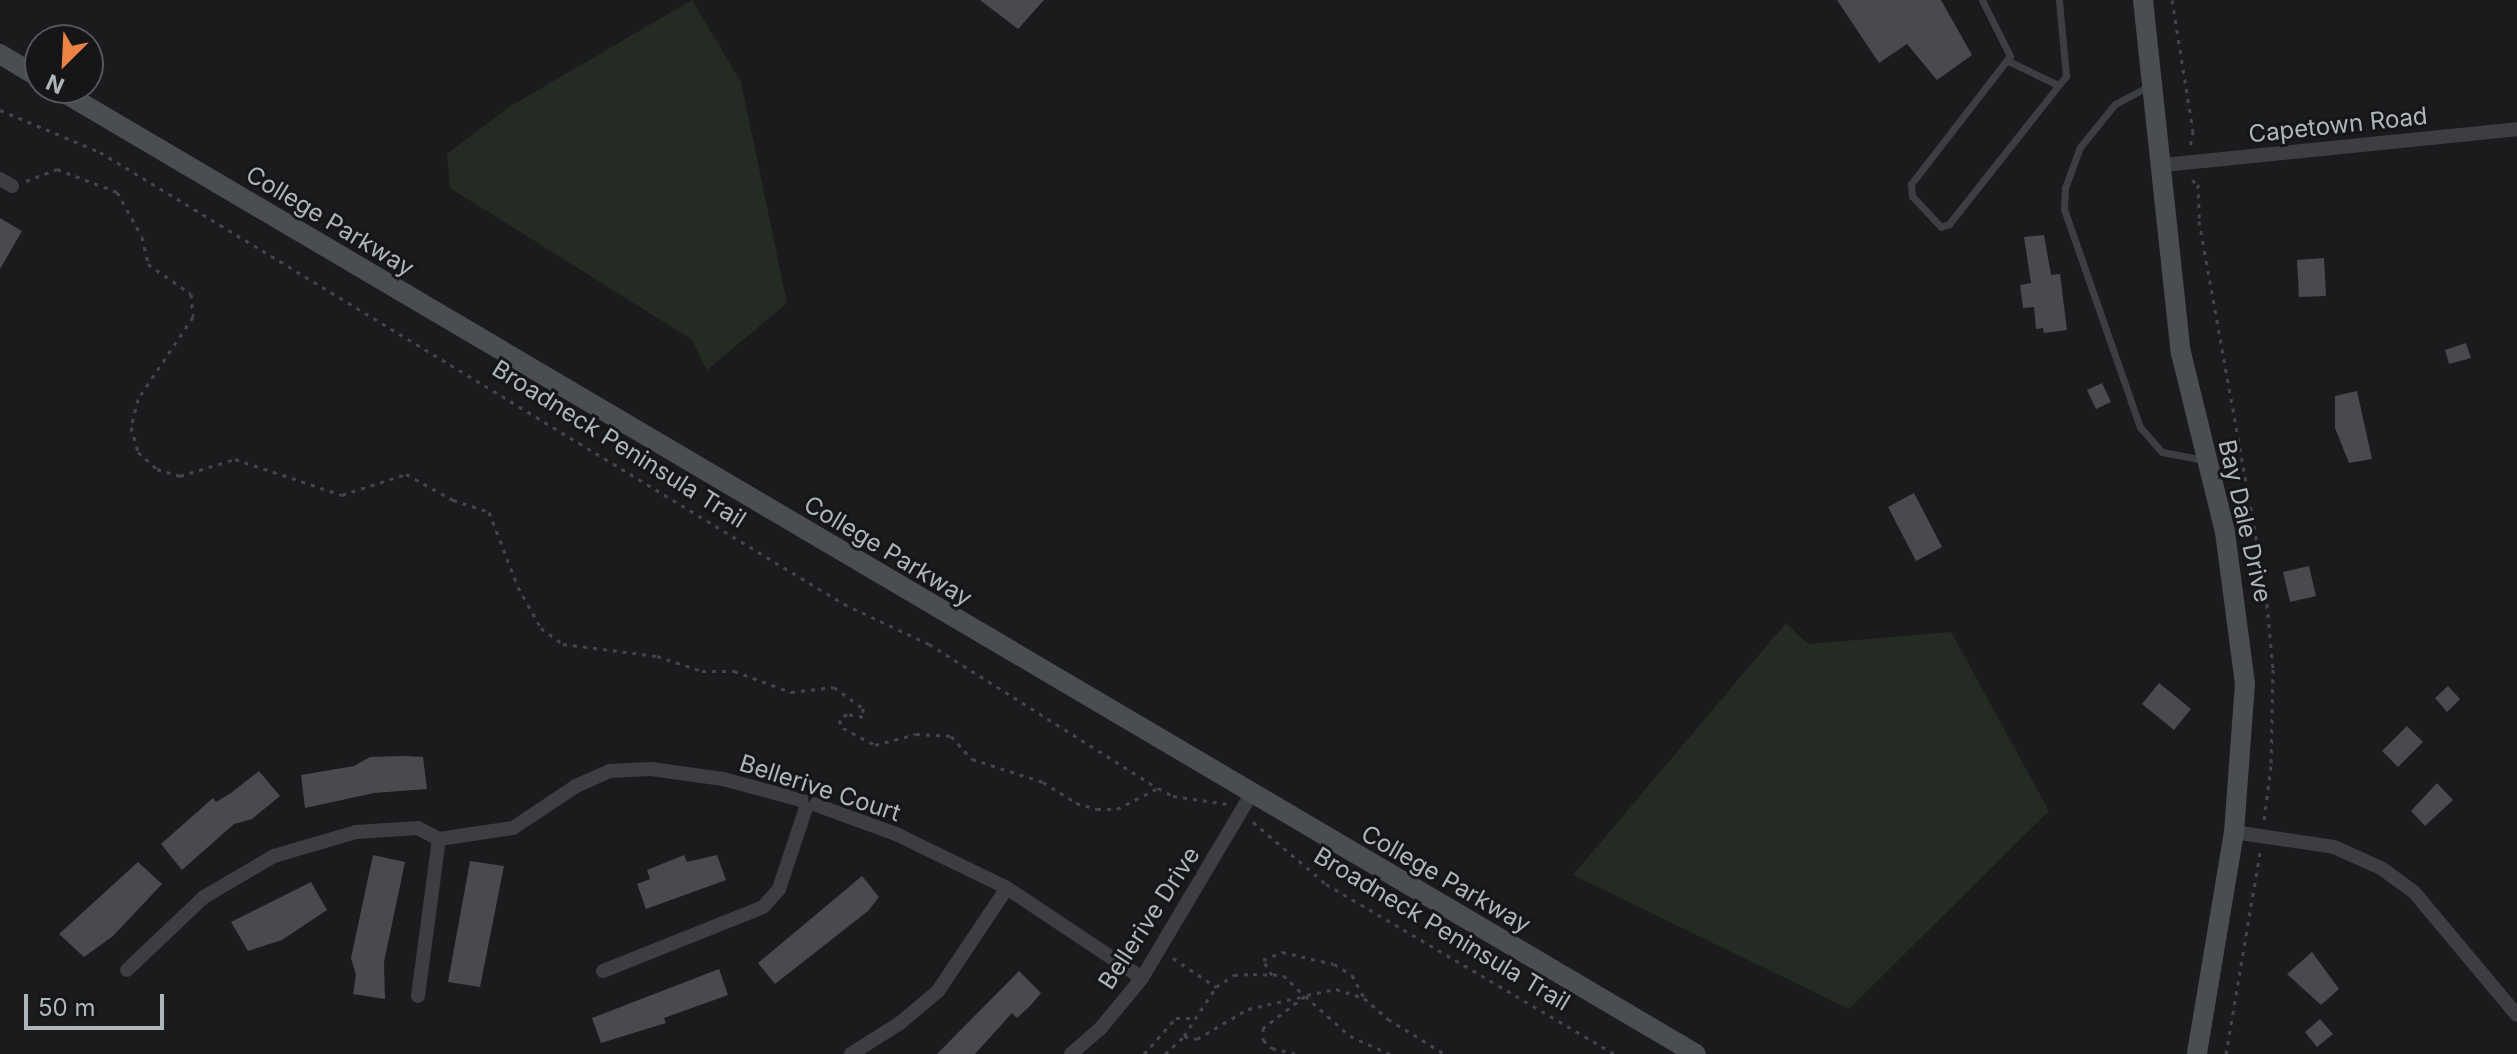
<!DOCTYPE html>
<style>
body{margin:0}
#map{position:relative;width:2517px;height:1054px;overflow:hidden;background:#1b1b1d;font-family:Inter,sans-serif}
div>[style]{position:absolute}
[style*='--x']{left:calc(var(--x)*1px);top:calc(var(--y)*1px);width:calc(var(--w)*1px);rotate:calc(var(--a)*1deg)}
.green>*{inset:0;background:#242b23}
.building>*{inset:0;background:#484a4d}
.path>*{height:3px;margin-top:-1.5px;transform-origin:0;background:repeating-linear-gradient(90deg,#424649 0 4px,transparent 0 10px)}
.lane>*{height:7px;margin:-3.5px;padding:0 3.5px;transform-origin:3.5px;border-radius:3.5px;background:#3c3e42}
.street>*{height:14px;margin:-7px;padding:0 7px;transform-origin:7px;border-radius:7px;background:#3c3e42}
.secondary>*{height:20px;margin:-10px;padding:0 10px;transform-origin:10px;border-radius:10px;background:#4a4e52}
span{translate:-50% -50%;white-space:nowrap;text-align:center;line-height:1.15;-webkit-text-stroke:6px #161618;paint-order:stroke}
.street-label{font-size:24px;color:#aeb6bc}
.north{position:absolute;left:24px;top:24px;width:80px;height:80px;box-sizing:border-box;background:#161618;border:2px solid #53565a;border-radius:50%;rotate:204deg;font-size:22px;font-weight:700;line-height:32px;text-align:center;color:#aeb6bc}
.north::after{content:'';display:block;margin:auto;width:28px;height:36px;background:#ec8344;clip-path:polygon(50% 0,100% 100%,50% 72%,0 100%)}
.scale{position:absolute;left:24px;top:994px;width:140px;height:36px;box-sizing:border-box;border:4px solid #aeb6bc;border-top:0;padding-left:10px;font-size:24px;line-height:28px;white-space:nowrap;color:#aeb6bc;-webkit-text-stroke:6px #161618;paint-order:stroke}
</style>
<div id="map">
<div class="green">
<i style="clip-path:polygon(692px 0,741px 82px,787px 303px,707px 370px,691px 339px,450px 188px,447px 154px,509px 107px)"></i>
<i style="clip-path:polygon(1786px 623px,1808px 644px,1951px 632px,2049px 811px,1849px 1009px,1573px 875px)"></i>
</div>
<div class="building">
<i style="clip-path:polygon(980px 0,1044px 0,1018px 29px)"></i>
<i style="clip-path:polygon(1837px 0,1941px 0,1972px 55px,1937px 80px,1907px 44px,1879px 63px)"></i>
<i style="clip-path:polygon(0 218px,22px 231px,0 269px)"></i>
<i style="clip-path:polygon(2044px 235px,2051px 275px,2060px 274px,2067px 330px,2044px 333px,2043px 328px,2036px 329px,2034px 307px,2023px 308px,2020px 285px,2031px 283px,2024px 237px)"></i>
<i style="clip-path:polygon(2324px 258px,2326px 296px,2299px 297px,2297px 260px)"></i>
<i style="clip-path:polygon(2466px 343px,2471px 358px,2449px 364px,2445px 350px)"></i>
<i style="clip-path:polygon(2102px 383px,2111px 402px,2096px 409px,2087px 390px)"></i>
<i style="clip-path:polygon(2357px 391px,2372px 459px,2349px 463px,2335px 428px,2335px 396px)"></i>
<i style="clip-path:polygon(1914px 493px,1942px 547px,1916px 561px,1888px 507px)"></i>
<i style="clip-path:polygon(2309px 566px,2316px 596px,2290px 602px,2283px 572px)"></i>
<i style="clip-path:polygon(2159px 683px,2191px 709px,2174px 730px,2142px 704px)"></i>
<i style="clip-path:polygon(2448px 686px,2460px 699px,2447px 712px,2435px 698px)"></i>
<i style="clip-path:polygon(2407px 726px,2423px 742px,2398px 767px,2382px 751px)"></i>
<i style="clip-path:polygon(404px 756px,423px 757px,427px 789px,374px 793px,305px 808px,301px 775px,354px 766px,370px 757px)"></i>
<i style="clip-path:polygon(259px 771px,280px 796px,252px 819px,234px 824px,182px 870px,161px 844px,213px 798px,216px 802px,231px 793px)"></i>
<i style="clip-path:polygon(2437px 783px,2453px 800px,2425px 826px,2411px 811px)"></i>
<i style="clip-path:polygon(373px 855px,405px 862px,384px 962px,385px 999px,353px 994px,356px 975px,351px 958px)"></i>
<i style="clip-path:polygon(684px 855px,687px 862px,717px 855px,726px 880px,646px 909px,637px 884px,650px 879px,647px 870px)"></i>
<i style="clip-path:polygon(470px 861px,504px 866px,480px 987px,448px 982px)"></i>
<i style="clip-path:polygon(138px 862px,162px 884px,113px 936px,84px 957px,59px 934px)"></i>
<i style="clip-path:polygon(862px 876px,879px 897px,868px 911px,775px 984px,758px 963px)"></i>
<i style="clip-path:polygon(311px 882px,327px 910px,282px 940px,248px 951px,231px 922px)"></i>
<i style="clip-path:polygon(2312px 952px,2339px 989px,2321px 1005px,2287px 974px)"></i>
<i style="clip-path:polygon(719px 969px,728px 995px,664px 1018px,666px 1023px,601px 1043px,592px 1018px)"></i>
<i style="clip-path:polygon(1019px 971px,1041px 993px,1030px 1006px,1017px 1018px,1012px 1013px,975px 1054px,937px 1054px)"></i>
<i style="clip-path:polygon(2320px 1019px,2333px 1034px,2317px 1047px,2305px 1032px)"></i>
</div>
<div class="path">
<i style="--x:2172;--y:0;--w:133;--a:80.9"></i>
<i style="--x:2193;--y:131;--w:17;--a:100"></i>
<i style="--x:0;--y:110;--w:108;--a:22.8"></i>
<i style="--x:100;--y:152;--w:871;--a:31.28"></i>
<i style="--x:844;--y:604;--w:94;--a:25.2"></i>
<i style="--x:929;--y:644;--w:271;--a:32.2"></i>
<i style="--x:1158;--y:788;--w:17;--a:28"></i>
<i style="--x:1173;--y:796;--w:55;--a:8.4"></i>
<i style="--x:2192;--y:180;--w:7;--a:34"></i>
<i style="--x:2198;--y:184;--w:37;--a:88"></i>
<i style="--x:2199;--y:221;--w:379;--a:79.8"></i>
<i style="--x:2266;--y:594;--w:75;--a:84.7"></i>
<i style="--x:2273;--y:669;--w:97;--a:91.2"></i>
<i style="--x:2271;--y:766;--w:55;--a:97.3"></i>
<i style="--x:26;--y:181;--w:33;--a:-21"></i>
<i style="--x:57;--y:169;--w:64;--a:21"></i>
<i style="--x:117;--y:192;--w:51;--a:60.9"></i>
<i style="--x:142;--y:237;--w:28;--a:77"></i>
<i style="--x:148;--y:264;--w:52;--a:34.9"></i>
<i style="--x:191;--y:294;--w:23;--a:85"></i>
<i style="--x:193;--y:317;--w:99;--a:123.9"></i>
<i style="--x:138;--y:399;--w:29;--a:104"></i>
<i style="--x:131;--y:427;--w:26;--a:74"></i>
<i style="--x:138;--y:452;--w:25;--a:42"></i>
<i style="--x:157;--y:469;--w:24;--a:17"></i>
<i style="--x:180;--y:476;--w:58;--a:-17.2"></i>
<i style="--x:235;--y:459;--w:113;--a:18.6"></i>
<i style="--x:342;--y:495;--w:67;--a:-18.2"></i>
<i style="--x:406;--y:474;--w:54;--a:29"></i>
<i style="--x:453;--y:500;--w:38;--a:18"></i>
<i style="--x:489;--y:512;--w:80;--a:68.9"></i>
<i style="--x:518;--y:587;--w:47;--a:60.7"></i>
<i style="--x:541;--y:628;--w:27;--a:36"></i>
<i style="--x:563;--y:644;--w:95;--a:7.3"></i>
<i style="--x:657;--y:656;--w:47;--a:18.4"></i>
<i style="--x:702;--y:671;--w:32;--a:0"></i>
<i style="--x:734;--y:671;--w:61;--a:20.2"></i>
<i style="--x:791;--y:692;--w:43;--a:-6.6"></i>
<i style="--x:834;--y:687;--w:36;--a:36"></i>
<i style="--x:863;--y:708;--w:9;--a:90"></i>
<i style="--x:863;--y:717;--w:16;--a:-169"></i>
<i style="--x:847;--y:714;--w:10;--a:143"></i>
<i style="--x:839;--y:720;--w:9;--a:63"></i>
<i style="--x:843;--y:728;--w:36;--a:28"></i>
<i style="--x:875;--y:745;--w:42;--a:-15"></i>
<i style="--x:916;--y:734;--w:35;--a:3"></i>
<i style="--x:951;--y:736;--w:31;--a:48"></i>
<i style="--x:972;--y:759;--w:75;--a:17.9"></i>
<i style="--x:1043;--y:782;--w:39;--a:32"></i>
<i style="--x:1076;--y:803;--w:22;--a:16"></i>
<i style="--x:1097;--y:809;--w:20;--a:0"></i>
<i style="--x:1117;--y:809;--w:46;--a:-27.1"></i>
<i style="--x:1253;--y:822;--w:96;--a:40.3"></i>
<i style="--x:1326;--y:884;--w:335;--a:30.5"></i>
<i style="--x:1173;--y:958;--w:52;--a:34"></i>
<i style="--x:1272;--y:975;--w:17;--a:-121"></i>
<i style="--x:1263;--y:960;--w:21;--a:-23"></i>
<i style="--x:1282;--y:952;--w:53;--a:13"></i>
<i style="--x:1334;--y:964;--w:21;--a:31"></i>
<i style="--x:1352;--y:975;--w:26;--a:62"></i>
<i style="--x:1364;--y:998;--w:32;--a:41"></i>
<i style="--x:1388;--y:1019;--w:67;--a:31.6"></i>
<i style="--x:1307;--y:995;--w:30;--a:-12"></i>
<i style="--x:1336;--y:989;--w:29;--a:18"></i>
<i style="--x:1184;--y:1036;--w:13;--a:13"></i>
<i style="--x:1197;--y:1039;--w:59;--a:-30.5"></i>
<i style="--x:1248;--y:1009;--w:58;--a:-12.8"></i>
<i style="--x:1305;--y:996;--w:60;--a:41.6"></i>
<i style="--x:1350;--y:1036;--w:44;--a:24.2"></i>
<i style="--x:1144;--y:1054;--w:48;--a:-48.4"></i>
<i style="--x:1176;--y:1018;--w:21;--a:0"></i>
<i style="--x:1165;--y:1054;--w:26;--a:-43"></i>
<i style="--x:1184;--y:1036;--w:59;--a:-56.9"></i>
<i style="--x:1216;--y:987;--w:22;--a:-34"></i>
<i style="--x:1234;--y:975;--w:19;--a:-3"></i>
<i style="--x:1253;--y:974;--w:30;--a:2"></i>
<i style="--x:1283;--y:975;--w:30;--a:44"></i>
<i style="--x:1305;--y:996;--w:53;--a:142.7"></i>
<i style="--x:1263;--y:1028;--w:12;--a:90"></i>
<i style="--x:1263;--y:1040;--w:12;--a:42"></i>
<i style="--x:1272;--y:1048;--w:25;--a:14"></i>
<i style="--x:2226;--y:1054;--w:205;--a:-80.4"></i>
</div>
<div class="lane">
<i style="--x:1982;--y:0;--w:63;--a:63.4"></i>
<i style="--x:2010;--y:56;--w:162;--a:127.7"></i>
<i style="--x:1911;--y:184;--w:12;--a:85"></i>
<i style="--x:1912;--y:196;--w:42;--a:46.9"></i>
<i style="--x:1941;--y:227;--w:9;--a:-21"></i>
<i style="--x:1949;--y:224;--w:189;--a:-51.7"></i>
<i style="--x:2066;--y:76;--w:76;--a:-95.3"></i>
<i style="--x:2008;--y:61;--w:55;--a:25.6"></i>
<i style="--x:2149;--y:86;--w:38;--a:152"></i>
<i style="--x:2115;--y:104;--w:55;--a:129.1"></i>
<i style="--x:2080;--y:147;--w:44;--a:110.1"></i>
<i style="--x:2065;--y:188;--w:21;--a:93"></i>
<i style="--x:2064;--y:209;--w:231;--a:70.8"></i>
<i style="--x:2140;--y:427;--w:33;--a:49"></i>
<i style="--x:2162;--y:452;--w:43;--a:10.8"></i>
</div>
<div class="street">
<i style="--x:2164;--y:165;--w:355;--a:-5.8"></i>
<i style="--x:0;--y:179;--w:14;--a:30"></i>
<i style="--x:2234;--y:832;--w:101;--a:8.5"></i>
<i style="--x:2334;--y:847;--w:51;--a:24.1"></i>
<i style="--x:2381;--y:868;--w:41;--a:36"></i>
<i style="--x:2414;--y:892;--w:160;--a:50.1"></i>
<i style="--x:127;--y:970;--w:106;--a:-43.5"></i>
<i style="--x:204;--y:897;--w:81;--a:-30.4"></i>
<i style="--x:274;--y:856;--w:85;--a:-16.3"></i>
<i style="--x:356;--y:832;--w:62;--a:-3.7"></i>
<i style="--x:418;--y:828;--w:24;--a:28"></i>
<i style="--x:439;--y:839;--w:75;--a:-8.5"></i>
<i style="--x:513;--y:828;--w:76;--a:-33.7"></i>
<i style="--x:576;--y:786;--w:36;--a:-24"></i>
<i style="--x:609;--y:771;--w:42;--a:-2.7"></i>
<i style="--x:651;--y:769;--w:73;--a:7.9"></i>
<i style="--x:723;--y:779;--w:88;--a:15.1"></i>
<i style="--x:808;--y:802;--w:94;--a:20"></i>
<i style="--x:896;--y:834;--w:123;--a:25.9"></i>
<i style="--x:1007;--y:888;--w:162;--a:33.7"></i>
<i style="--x:603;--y:971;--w:172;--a:-21.8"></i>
<i style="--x:763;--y:907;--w:24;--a:-48"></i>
<i style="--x:779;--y:889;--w:92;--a:-71.6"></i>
<i style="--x:418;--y:996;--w:158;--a:-82.4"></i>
<i style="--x:851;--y:1054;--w:58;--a:-32.3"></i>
<i style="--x:900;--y:1023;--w:50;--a:-40.1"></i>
<i style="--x:938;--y:991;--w:124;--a:-56.2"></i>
<i style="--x:1071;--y:1054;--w:38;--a:-41"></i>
<i style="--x:1100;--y:1029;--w:66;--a:-50.5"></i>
<i style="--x:1142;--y:978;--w:212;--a:-59.3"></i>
</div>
<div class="secondary">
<i style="--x:2143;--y:0;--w:355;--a:83.9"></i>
<i style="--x:2181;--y:353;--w:184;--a:76.2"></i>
<i style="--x:2225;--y:532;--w:152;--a:82.5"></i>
<i style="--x:2245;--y:683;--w:149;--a:94.2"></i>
<i style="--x:2234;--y:832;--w:225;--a:99.5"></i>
<i style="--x:0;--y:54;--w:47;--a:31"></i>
<i style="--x:56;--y:88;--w:1903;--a:30.5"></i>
</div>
<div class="street-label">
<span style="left:2338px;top:125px;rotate:-6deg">Capetown Road</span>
<span style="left:330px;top:221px;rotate:31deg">College Parkway</span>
<span style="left:619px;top:444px;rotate:32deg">Broadneck Peninsula Trail</span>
<span style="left:2245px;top:521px;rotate:77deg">Bay Dale Drive</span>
<span style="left:888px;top:551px;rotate:31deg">College Parkway</span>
<span style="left:820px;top:788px;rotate:18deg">Bellerive Court</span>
<span style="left:1446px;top:879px;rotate:30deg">College Parkway</span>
<span style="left:1149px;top:918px;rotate:-57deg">Bellerive Drive</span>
<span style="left:1442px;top:929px;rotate:31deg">Broadneck Peninsula Trail</span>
</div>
<div class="north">N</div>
<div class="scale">50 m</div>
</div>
